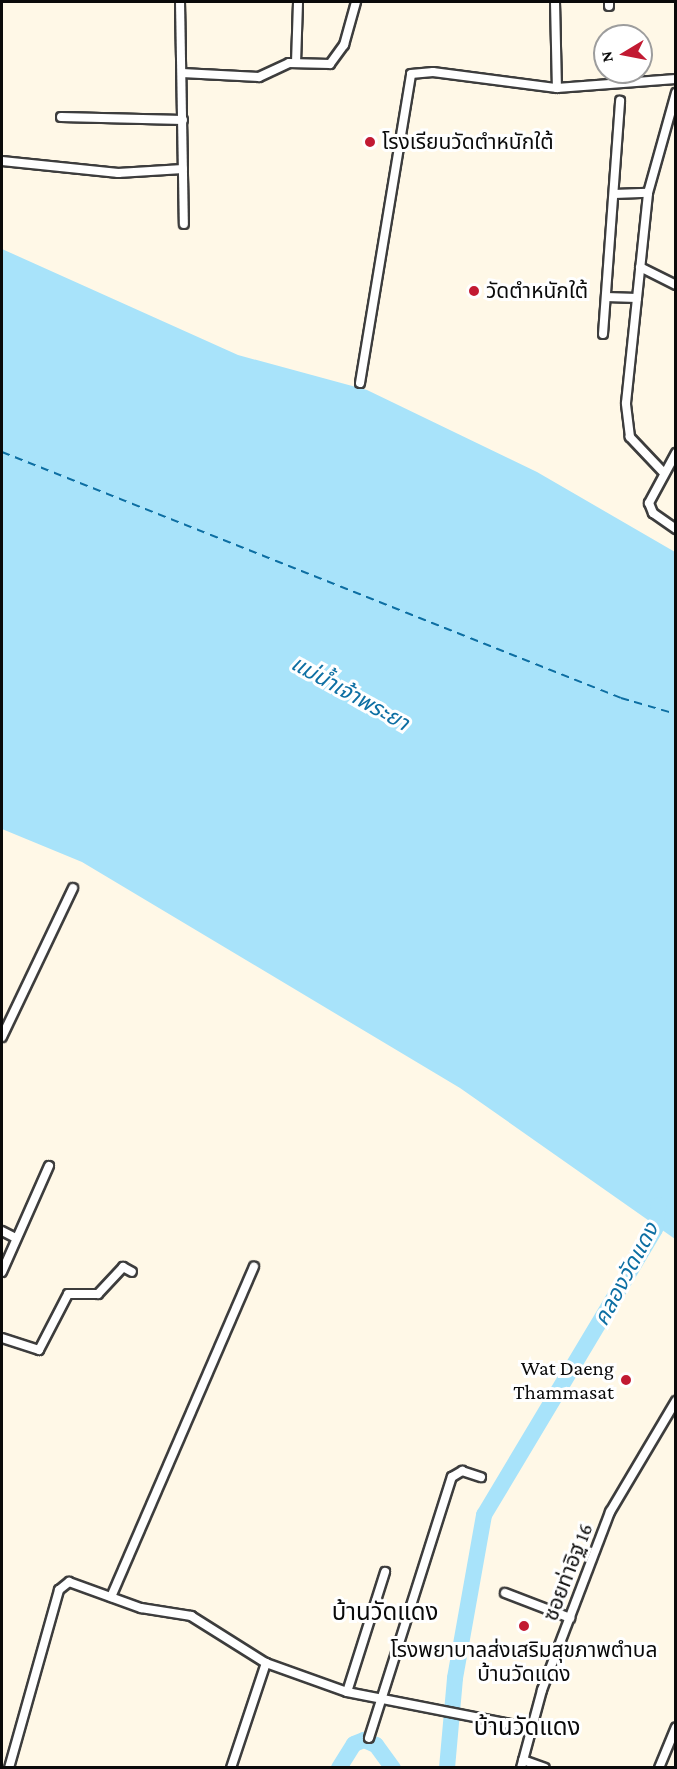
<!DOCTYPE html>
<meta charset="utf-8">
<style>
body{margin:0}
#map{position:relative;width:677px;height:1769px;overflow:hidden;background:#fff8e7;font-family:"Crimson Pro","Noto Sans Thai",serif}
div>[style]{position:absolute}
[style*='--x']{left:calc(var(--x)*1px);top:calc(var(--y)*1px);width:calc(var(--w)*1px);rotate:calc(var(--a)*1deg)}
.water>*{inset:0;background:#a8e3fa}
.river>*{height:16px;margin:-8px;padding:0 8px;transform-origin:8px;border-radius:8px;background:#a8e3fa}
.ferry>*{height:1.5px;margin-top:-0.75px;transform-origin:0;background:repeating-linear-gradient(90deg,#0d6fa3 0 8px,transparent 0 14px)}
.roads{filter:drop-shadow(2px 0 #3d3d3d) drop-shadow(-2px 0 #3d3d3d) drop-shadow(0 2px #3d3d3d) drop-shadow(0 -2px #3d3d3d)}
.street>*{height:8px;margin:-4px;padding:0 4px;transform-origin:4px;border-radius:4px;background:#fff}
.dots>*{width:16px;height:16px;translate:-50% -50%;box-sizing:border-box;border:3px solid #fff;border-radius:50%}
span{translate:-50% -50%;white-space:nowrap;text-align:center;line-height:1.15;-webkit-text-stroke:6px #fff;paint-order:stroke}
.poi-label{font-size:21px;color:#0a0a0a}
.left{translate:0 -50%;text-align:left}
.right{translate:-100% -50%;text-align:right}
.street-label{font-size:21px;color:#0a0a0a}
.water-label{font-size:22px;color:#0d6fa3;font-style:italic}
.quarter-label{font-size:24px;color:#0a0a0a}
.frame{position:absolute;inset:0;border:3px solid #0a0a0a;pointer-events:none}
.north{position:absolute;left:593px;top:24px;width:60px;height:60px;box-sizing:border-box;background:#fff;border:2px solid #9d9d9d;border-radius:50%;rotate:260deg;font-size:16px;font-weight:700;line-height:24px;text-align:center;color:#0a0a0a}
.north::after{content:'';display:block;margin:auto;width:21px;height:27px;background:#c21a32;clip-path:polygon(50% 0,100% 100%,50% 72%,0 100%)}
</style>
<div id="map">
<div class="water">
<i style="clip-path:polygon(2px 249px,238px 355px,367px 390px,537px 472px,675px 552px,675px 1239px,460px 1088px,82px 862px,2px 829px)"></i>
</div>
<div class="river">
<i style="--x:339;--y:1768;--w:28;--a:-58"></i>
<i style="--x:354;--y:1744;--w:11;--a:-22"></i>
<i style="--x:364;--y:1740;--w:13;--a:23"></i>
<i style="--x:376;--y:1745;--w:29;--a:54"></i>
<i style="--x:447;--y:1768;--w:90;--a:-84.9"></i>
<i style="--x:455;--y:1678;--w:166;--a:-79.9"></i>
<i style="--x:484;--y:1515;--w:333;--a:-59.1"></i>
<i style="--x:655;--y:1229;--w:24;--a:-81"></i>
</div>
<div class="ferry">
<i style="--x:2;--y:452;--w:666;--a:21.67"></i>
<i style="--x:621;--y:698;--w:57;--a:16.2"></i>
</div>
<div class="roads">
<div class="street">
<i style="--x:180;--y:2;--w:222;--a:89"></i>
<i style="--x:555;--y:2;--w:86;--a:88.7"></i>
<i style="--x:609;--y:2;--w:4;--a:90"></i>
<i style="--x:296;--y:63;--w:61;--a:-88.1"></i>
<i style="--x:182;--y:73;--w:77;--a:3"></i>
<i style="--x:259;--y:77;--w:33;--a:-25"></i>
<i style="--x:289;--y:63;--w:41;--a:1.4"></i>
<i style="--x:330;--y:64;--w:24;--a:-54"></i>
<i style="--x:344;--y:45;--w:45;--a:-74.4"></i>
<i style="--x:61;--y:117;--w:122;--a:1.4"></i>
<i style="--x:2;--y:161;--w:117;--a:5.9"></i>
<i style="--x:118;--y:173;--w:65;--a:-3.5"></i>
<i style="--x:614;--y:194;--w:34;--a:-2"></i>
<i style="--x:640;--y:267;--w:40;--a:26.6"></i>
<i style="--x:606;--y:297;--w:31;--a:2"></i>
<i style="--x:603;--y:334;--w:234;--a:-85.8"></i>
<i style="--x:360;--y:383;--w:313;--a:-80.6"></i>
<i style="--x:411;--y:74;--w:22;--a:-5"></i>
<i style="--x:433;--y:72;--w:125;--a:7.4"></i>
<i style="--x:557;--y:88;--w:119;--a:-4.3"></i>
<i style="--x:676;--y:453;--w:57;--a:118.4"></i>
<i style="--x:649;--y:503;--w:11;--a:68"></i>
<i style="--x:653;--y:513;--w:28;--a:35"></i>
<i style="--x:664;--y:473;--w:50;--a:-133.4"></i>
<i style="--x:630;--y:437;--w:34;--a:-97"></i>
<i style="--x:626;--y:403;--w:211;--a:-84"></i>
<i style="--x:648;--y:193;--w:104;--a:-74.4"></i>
<i style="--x:2;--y:1037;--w:165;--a:-64.5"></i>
<i style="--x:2;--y:1231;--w:16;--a:27"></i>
<i style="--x:2;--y:1272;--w:116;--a:-66.1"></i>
<i style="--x:2;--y:1338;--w:39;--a:18"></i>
<i style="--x:39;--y:1350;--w:63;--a:-62.6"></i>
<i style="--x:68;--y:1294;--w:30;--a:0"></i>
<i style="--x:98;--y:1294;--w:37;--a:-47"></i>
<i style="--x:123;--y:1267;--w:10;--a:29"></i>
<i style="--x:505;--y:1593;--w:70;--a:21"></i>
<i style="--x:111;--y:1597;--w:360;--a:-66.6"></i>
<i style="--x:347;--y:1692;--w:126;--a:-72.4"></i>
<i style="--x:369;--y:1738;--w:274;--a:-72.4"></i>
<i style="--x:452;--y:1477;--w:12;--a:-31"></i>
<i style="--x:462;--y:1471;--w:20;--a:18"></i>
<i style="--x:523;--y:1760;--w:23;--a:20"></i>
<i style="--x:9;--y:1768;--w:185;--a:-74.3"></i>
<i style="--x:59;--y:1590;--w:13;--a:-39"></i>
<i style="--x:69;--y:1582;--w:77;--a:19.9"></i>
<i style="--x:141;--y:1608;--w:51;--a:9.1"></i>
<i style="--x:191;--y:1616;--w:89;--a:32.1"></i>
<i style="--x:266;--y:1663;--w:86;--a:19.7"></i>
<i style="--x:347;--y:1692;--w:187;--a:11.1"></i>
<i style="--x:231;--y:1768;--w:111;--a:-71.6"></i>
<i style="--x:521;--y:1768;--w:81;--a:-74.9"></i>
<i style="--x:542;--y:1690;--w:191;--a:-69.1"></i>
<i style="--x:610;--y:1512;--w:129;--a:-59.3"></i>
<i style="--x:659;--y:1768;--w:44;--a:-67.5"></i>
</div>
</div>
<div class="dots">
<i style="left:370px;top:142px;background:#c21a32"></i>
<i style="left:474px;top:291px;background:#c21a32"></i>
<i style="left:626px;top:1380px;background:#c21a32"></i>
<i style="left:524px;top:1626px;background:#c21a32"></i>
</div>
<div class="poi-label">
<span class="left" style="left:382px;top:142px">โรงเรียนวัดตำหนักใต้</span>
<span class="left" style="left:486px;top:291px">วัดตำหนักใต้</span>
<span class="right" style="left:614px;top:1380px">Wat Daeng<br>Thammasat</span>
<span style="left:524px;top:1662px">โรงพยาบาลส่งเสริมสุขภาพตำบล<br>บ้านวัดแดง</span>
</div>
<div class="street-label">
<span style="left:568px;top:1572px;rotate:-69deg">ซอยท่าอิฐ 16</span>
</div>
<div class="water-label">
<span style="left:350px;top:693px;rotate:29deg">แม่น้ำเจ้าพระยา</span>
<span style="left:626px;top:1274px;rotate:-62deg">คลองวัดแดง</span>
</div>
<div class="quarter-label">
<span style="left:385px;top:1612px">บ้านวัดแดง</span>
<span style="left:527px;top:1727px">บ้านวัดแดง</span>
</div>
<div class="frame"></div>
<div class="north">N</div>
</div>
